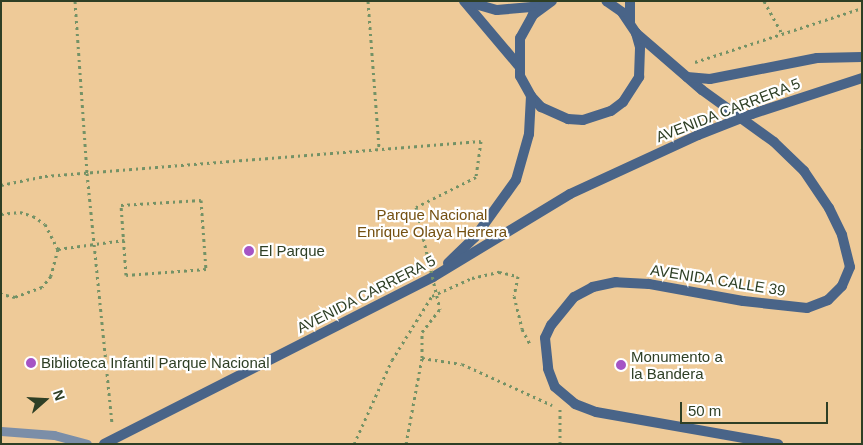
<!DOCTYPE html>
<style>
body{margin:0}
#map{position:relative;width:863px;height:445px;overflow:hidden;background:#c9f5b3;font-family:Arial,sans-serif}
div>[style]{position:absolute}
[style*='--x']{left:calc(var(--x)*1px);top:calc(var(--y)*1px);width:calc(var(--w)*1px);rotate:calc(var(--a)*1deg)}
.green>*{inset:0;background:#eeca98}
.path>*{height:3px;margin-top:-1.5px;transform-origin:0;background:repeating-linear-gradient(90deg,#749266 0 2.5px,transparent 0 6.5px)}
.lane>*{height:9px;margin:-4.5px;padding:0 4.5px;transform-origin:4.5px;border-radius:4.5px;background:#7b8ea8}
.secondary>*{height:10px;margin:-5px;padding:0 5px;transform-origin:5px;border-radius:5px;background:#496488}
.path-bridge>*{height:3px;margin-top:-1.5px;transform-origin:0;background:repeating-linear-gradient(90deg,#749266 0 2.5px,transparent 0 6.5px)}
.secondary-bridge>*{height:10px;margin:-5px;padding:0 5px;transform-origin:5px;border-radius:5px;background:#496488}
.dots>*{width:14px;height:14px;translate:-50% -50%;box-sizing:border-box;border:2px solid #fff;border-radius:50%}
span{translate:-50% -50%;white-space:nowrap;text-align:center;line-height:1.15;-webkit-text-stroke:4.5px #fff;paint-order:stroke}
.street-label{font-size:15px;color:#2e3f25}
.park-label{font-size:15px;color:#745011}
.poi-label{font-size:15px;color:#2e3f25}
.left{translate:0 -50%;text-align:left}
.frame{position:absolute;inset:0;border:2px solid #2e3f25;pointer-events:none}
.north{position:absolute;left:20px;top:375px;width:50px;height:50px;-webkit-text-stroke:4px #fff;paint-order:stroke;rotate:71deg;font-size:14px;font-weight:700;line-height:20px;text-align:center;color:#2e3f25}
.north::after{content:'';display:block;margin:auto;width:18px;height:22px;background:#2e3f25;clip-path:polygon(50% 0,100% 100%,50% 72%,0 100%)}
.scale{position:absolute;left:680px;top:402px;width:148px;height:22px;box-sizing:border-box;border:2px solid #2e3f25;border-top:0;padding-left:6px;font-size:15px;line-height:18px;white-space:nowrap;color:#2e3f25;-webkit-text-stroke:4px #fff;paint-order:stroke}
</style>
<div id="map">
<div class="green">
<i style="clip-path:polygon(1px 1px,862px 1px,862px 444px,1px 444px)"></i>
</div>
<div class="path">
<i style="--x:75;--y:1;--w:172;--a:86"></i>
<i style="--x:87;--y:173;--w:251;--a:84.3"></i>
<i style="--x:368;--y:1;--w:146;--a:85.7"></i>
<i style="--x:764;--y:1;--w:38;--a:61"></i>
<i style="--x:695;--y:62;--w:176;--a:-17.9"></i>
<i style="--x:862;--y:148;--w:1;--a:90"></i>
<i style="--x:1;--y:185;--w:45;--a:-11.6"></i>
<i style="--x:45;--y:176;--w:437;--a:-4.6"></i>
<i style="--x:481;--y:141;--w:36;--a:98"></i>
<i style="--x:476;--y:177;--w:67;--a:153.4"></i>
<i style="--x:201;--y:200;--w:69;--a:85.9"></i>
<i style="--x:206;--y:269;--w:80;--a:175.7"></i>
<i style="--x:126;--y:275;--w:70;--a:-94.1"></i>
<i style="--x:121;--y:205;--w:80;--a:-3.6"></i>
<i style="--x:1;--y:214;--w:19;--a:-6"></i>
<i style="--x:20;--y:212;--w:14;--a:17"></i>
<i style="--x:33;--y:216;--w:14;--a:34"></i>
<i style="--x:45;--y:224;--w:28;--a:63"></i>
<i style="--x:58;--y:249;--w:28;--a:105"></i>
<i style="--x:51;--y:276;--w:14;--a:129"></i>
<i style="--x:42;--y:287;--w:29;--a:160"></i>
<i style="--x:15;--y:297;--w:14;--a:-168"></i>
<i style="--x:58;--y:249;--w:67;--a:-7.8"></i>
<i style="--x:422;--y:358;--w:40;--a:8.5"></i>
<i style="--x:462;--y:364;--w:99;--a:24.5"></i>
<i style="--x:354;--y:444;--w:92;--a:-65.7"></i>
<i style="--x:392;--y:360;--w:75;--a:-58"></i>
<i style="--x:432;--y:296;--w:44;--a:-24.2"></i>
<i style="--x:472;--y:278;--w:28;--a:-13"></i>
<i style="--x:499;--y:272;--w:19;--a:12"></i>
<i style="--x:518;--y:276;--w:20;--a:101"></i>
<i style="--x:514;--y:296;--w:34;--a:76"></i>
<i style="--x:522;--y:329;--w:17;--a:62"></i>
<i style="--x:406;--y:444;--w:87;--a:-79.5"></i>
<i style="--x:422;--y:358;--w:26;--a:-90"></i>
<i style="--x:422;--y:332;--w:29;--a:-52"></i>
<i style="--x:560;--y:444;--w:35;--a:-90"></i>
</div>
<div class="lane">
<i style="--x:1;--y:431;--w:53;--a:4.3"></i>
<i style="--x:54;--y:435;--w:34;--a:15"></i>
</div>
<div class="secondary">
<i style="--x:464;--y:1;--w:84;--a:49.8"></i>
<i style="--x:465;--y:1;--w:33;--a:16"></i>
<i style="--x:497;--y:10;--w:46;--a:-5"></i>
<i style="--x:552;--y:1;--w:24;--a:144"></i>
<i style="--x:533;--y:15;--w:26;--a:119"></i>
<i style="--x:520;--y:38;--w:38;--a:90"></i>
<i style="--x:520;--y:76;--w:23;--a:61"></i>
<i style="--x:531;--y:96;--w:15;--a:48"></i>
<i style="--x:541;--y:107;--w:30;--a:24"></i>
<i style="--x:568;--y:119;--w:15;--a:4"></i>
<i style="--x:583;--y:120;--w:29;--a:-18"></i>
<i style="--x:611;--y:111;--w:15;--a:-37"></i>
<i style="--x:623;--y:102;--w:30;--a:-57"></i>
<i style="--x:639;--y:77;--w:30;--a:-88"></i>
<i style="--x:640;--y:47;--w:15;--a:-106"></i>
<i style="--x:636;--y:33;--w:25;--a:-124"></i>
<i style="--x:622;--y:12;--w:19;--a:-145"></i>
<i style="--x:630;--y:1;--w:21;--a:90"></i>
<i style="--x:636;--y:33;--w:87;--a:40.8"></i>
<i style="--x:702;--y:90;--w:89;--a:35.8"></i>
<i style="--x:774;--y:142;--w:42;--a:44"></i>
<i style="--x:804;--y:171;--w:45;--a:56"></i>
<i style="--x:829;--y:208;--w:30;--a:64"></i>
<i style="--x:842;--y:235;--w:33;--a:76"></i>
<i style="--x:850;--y:267;--w:21;--a:113"></i>
<i style="--x:842;--y:286;--w:20;--a:135"></i>
<i style="--x:828;--y:300;--w:22;--a:159"></i>
<i style="--x:807;--y:308;--w:64;--a:-173.8"></i>
<i style="--x:743;--y:301;--w:96;--a:-169.7"></i>
<i style="--x:649;--y:284;--w:33;--a:-177"></i>
<i style="--x:616;--y:282;--w:24;--a:168"></i>
<i style="--x:593;--y:287;--w:21;--a:152"></i>
<i style="--x:574;--y:297;--w:36;--a:129"></i>
<i style="--x:551;--y:325;--w:14;--a:115"></i>
<i style="--x:545;--y:338;--w:31;--a:84"></i>
<i style="--x:548;--y:369;--w:19;--a:69"></i>
<i style="--x:555;--y:387;--w:26;--a:40"></i>
<i style="--x:575;--y:404;--w:22;--a:21"></i>
<i style="--x:596;--y:412;--w:185;--a:10"></i>
<i style="--x:687;--y:77;--w:23;--a:5"></i>
<i style="--x:710;--y:79;--w:109;--a:-11.1"></i>
<i style="--x:817;--y:58;--w:45;--a:-1.3"></i>
<i style="--x:752;--y:114;--w:116;--a:-18.1"></i>
<i style="--x:448;--y:263;--w:37;--a:-44"></i>
<i style="--x:475;--y:237;--w:70;--a:-54.3"></i>
<i style="--x:516;--y:180;--w:48;--a:-74.2"></i>
<i style="--x:529;--y:134;--w:38;--a:-87"></i>
<i style="--x:104;--y:444;--w:369;--a:-26.9"></i>
<i style="--x:433;--y:277;--w:160;--a:-31.2"></i>
<i style="--x:570;--y:194;--w:141;--a:-24.7"></i>
</div>
<div class="path-bridge">
<i style="--x:416;--y:207;--w:105;--a:76.8"></i>
</div>
<div class="secondary-bridge">
<i style="--x:698;--y:135;--w:58;--a:-21.3"></i>
</div>
<div class="dots">
<i style="left:249px;top:251px;background:#a554c5"></i>
<i style="left:31px;top:363px;background:#a554c5"></i>
<i style="left:621px;top:365px;background:#a554c5"></i>
</div>
<div class="street-label">
<span style="left:728px;top:110px;rotate:-21deg">AVENIDA CARRERA 5</span>
<span style="left:718px;top:280px;rotate:9deg">AVENIDA CALLE 39</span>
<span style="left:366px;top:294px;rotate:-27deg">AVENIDA CARRERA 5</span>
</div>
<div class="park-label">
<span style="left:432px;top:223px">Parque Nacional<br>Enrique Olaya Herrera</span>
</div>
<div class="poi-label">
<span class="left" style="left:259px;top:251px">El Parque</span>
<span class="left" style="left:631px;top:365px">Monumento a<br>la Bandera</span>
<span class="left" style="left:41px;top:363px">Biblioteca Infantil Parque Nacional</span>
</div>
<div class="frame"></div>
<div class="north">N</div>
<div class="scale">50 m</div>
</div>
